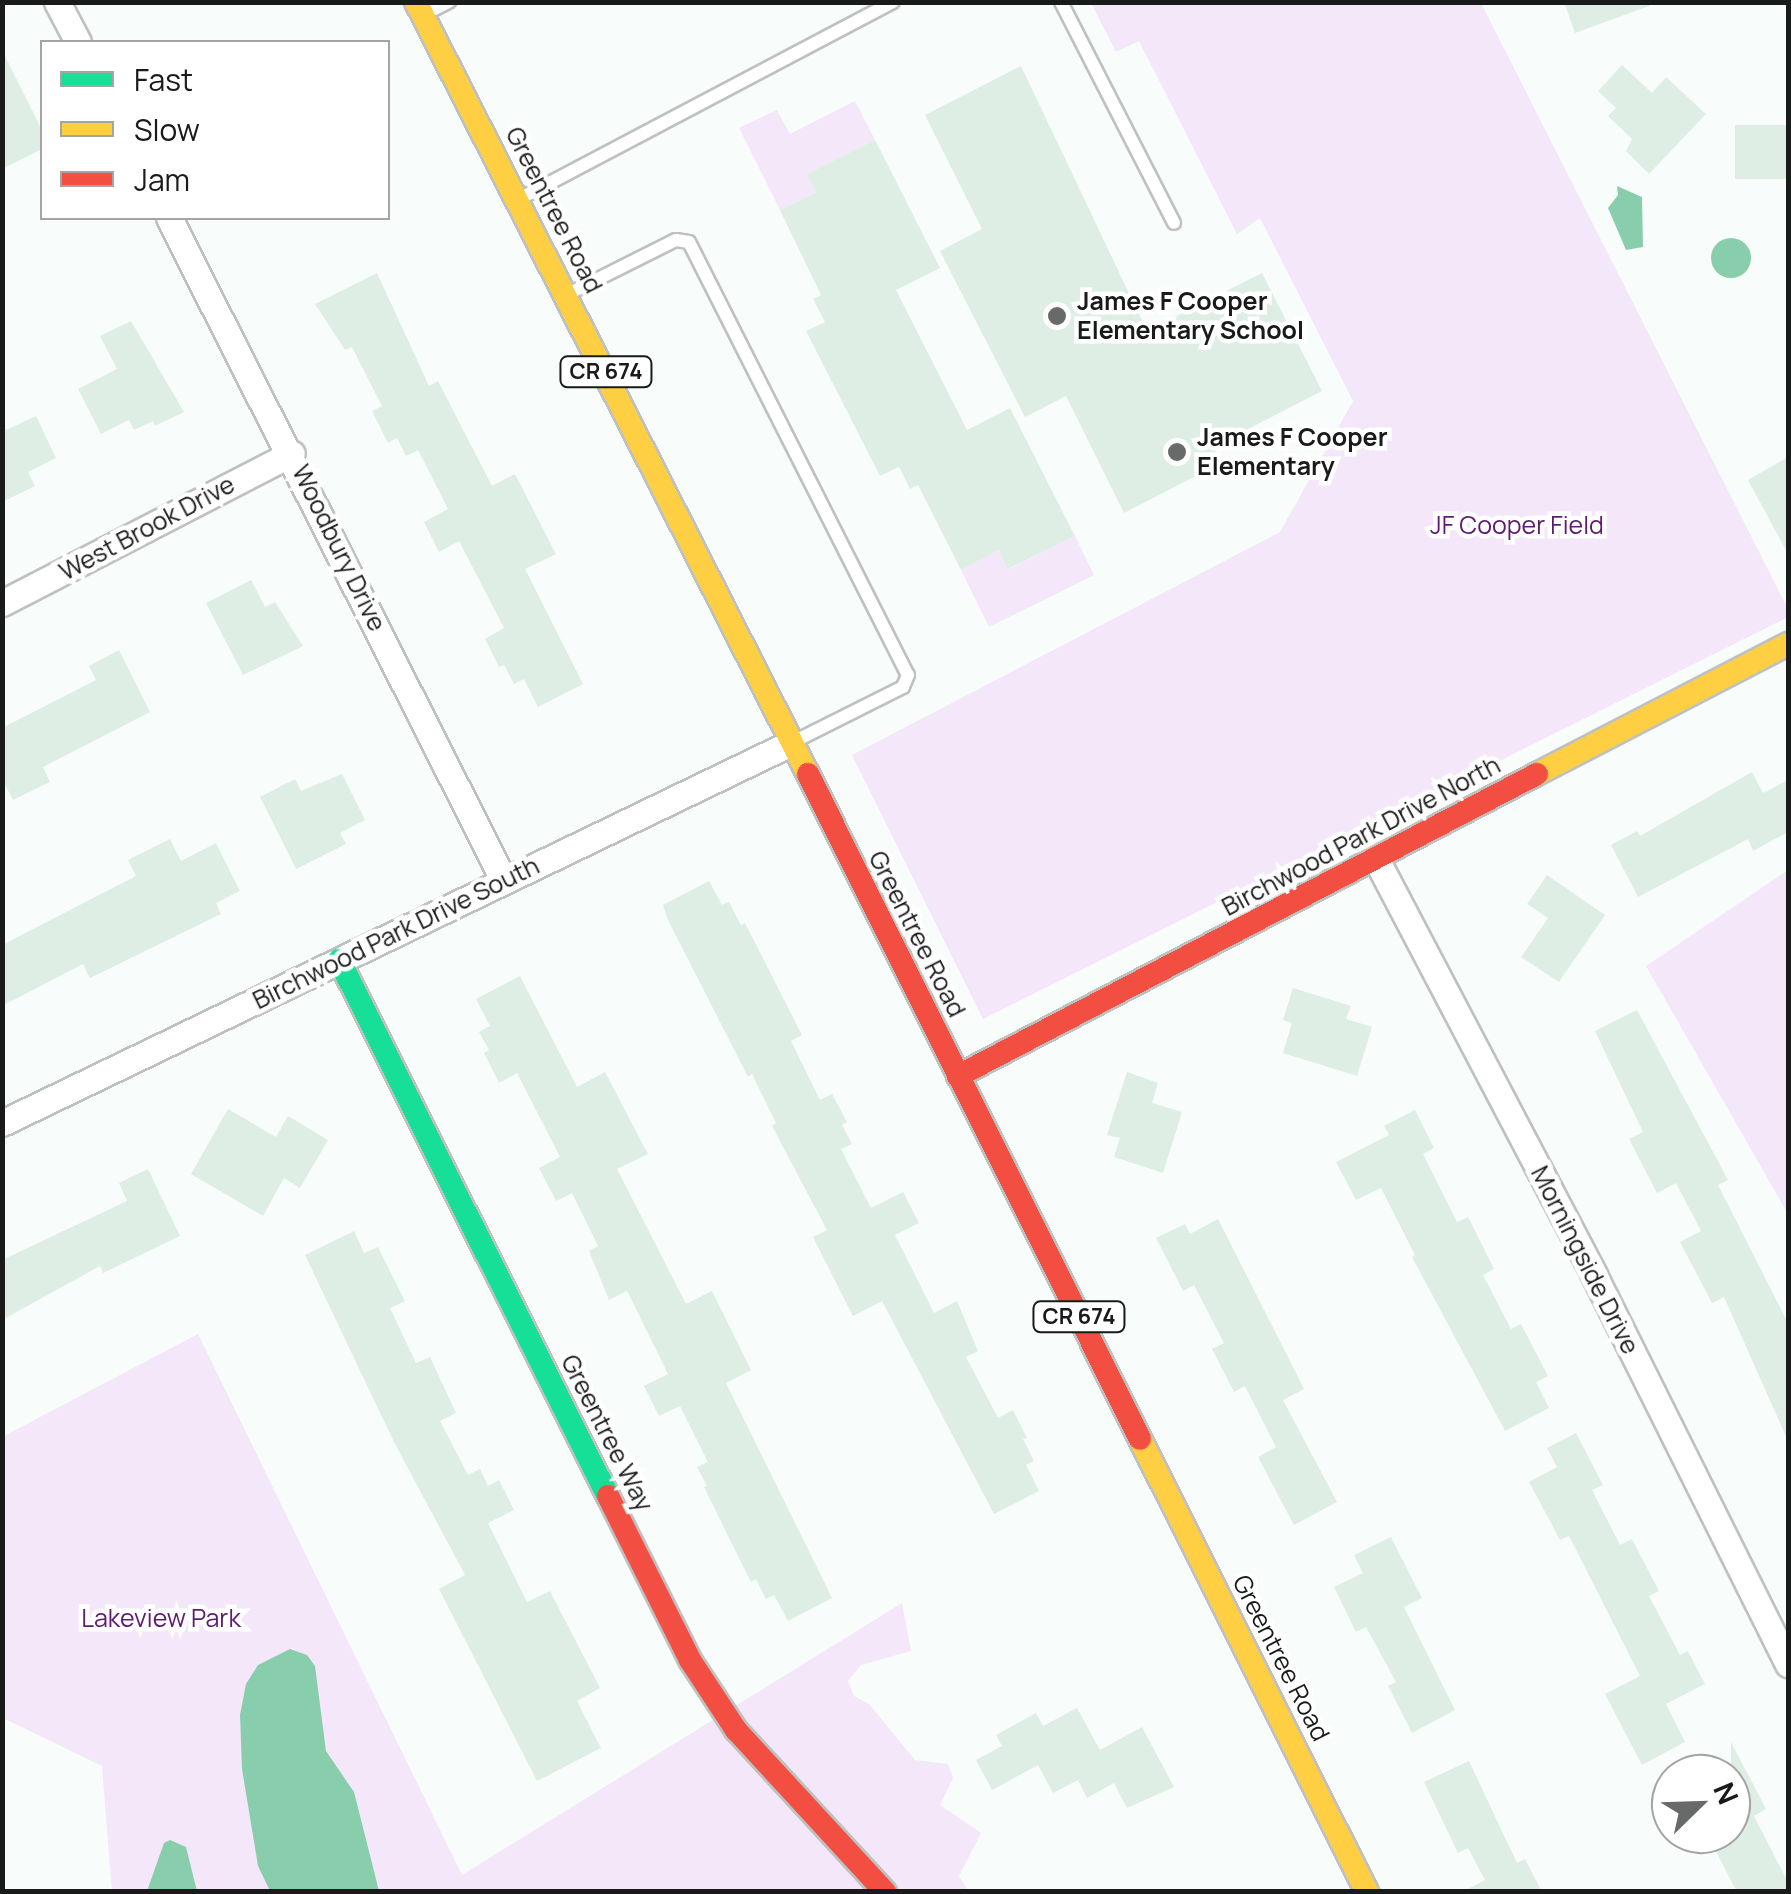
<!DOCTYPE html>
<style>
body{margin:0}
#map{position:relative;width:1791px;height:1894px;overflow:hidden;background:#f8fcfa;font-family:Manrope,sans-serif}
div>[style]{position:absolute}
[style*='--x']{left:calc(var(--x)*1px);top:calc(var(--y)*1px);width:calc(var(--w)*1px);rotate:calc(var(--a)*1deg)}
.green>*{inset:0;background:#f4e7fa}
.water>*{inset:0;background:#89ceac}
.round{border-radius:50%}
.building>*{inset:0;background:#deeee5}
.roads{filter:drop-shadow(2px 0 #bec1bf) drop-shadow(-2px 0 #bec1bf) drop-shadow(0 2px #bec1bf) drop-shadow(0 -2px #bec1bf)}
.lane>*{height:12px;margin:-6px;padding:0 6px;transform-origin:6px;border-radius:6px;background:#fefffe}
.street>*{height:25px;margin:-12.5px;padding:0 12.5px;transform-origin:12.5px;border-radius:12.5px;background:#fefffe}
.fast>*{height:22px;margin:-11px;padding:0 11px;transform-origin:11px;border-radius:11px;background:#16e098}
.slow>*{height:22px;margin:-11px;padding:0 11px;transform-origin:11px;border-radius:11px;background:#ffcf43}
.jam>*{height:22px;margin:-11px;padding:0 11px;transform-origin:11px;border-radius:11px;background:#f24e42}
.dots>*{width:28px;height:28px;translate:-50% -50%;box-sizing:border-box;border:5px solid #fff;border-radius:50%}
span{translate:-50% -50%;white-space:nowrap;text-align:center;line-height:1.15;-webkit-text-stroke:9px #fff;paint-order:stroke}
.shield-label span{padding:2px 8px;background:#fff;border:2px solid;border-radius:8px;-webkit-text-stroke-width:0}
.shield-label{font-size:22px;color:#191b1a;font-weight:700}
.street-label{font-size:25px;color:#191b1a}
.poi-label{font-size:25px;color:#191b1a;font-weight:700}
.left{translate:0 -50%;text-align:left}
.park-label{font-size:25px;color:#5f1b72}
.frame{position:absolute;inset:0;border:5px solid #191b1a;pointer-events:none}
.legend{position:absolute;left:40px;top:40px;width:350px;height:180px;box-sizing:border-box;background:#fff;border:2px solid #a3a4a3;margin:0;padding:12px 18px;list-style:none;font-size:30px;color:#191b1a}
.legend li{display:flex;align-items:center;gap:20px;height:50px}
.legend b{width:50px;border:2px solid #a3a4a3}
.north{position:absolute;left:1651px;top:1754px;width:100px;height:100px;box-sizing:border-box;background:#fff;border:2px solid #a3a4a3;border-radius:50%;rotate:67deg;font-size:28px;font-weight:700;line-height:40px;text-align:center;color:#191b1a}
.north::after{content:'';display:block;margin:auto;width:35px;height:45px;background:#676a68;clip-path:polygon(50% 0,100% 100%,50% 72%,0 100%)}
</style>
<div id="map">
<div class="green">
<i style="clip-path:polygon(1091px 3px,1481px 3px,1788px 609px,1788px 617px,983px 1019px,852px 755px,1280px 532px,1353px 401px,1260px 218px,1237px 234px,1139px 41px,1116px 52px)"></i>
<i style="clip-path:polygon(855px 101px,875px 140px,808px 174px,816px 192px,780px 210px,739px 128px,777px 110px,790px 134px)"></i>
<i style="clip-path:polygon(1075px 536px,1094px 575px,989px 627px,961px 570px,999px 550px,1009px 569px)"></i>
<i style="clip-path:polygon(1788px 870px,1788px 1214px,1646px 966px)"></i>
<i style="clip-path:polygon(198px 1334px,462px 1875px,902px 1603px,911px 1651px,861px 1665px,848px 1681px,854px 1696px,869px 1704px,915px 1760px,948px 1764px,953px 1778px,940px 1805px,981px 1833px,959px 1876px,968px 1891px,112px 1891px,102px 1766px,3px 1718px,2px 1437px)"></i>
</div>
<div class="water">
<i style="clip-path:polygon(1617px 186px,1642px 197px,1643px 247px,1626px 250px,1608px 208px,1618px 195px)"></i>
<i class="round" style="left:1711px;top:238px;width:40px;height:40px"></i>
<i style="clip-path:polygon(290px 1649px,307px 1655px,315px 1666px,326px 1751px,354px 1792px,379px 1891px,270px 1891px,258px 1866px,242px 1769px,240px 1715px,246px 1684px,258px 1665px)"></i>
<i style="clip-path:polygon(170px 1840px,186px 1847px,197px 1891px,147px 1891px,164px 1843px)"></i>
</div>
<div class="building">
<i style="clip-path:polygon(1564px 2px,1649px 2px,1649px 6px,1575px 33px)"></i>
<i style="clip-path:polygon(2px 50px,42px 130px,42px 149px,2px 169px)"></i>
<i style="clip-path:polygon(1622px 65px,1652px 93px,1666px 77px,1706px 114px,1649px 174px,1626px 151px,1632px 139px,1608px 116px,1616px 108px,1598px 91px)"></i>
<i style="clip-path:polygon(1021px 66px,1147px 331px,1262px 273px,1322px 391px,1213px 447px,1221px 463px,1124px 513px,1066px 396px,1025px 417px,940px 251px,982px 229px,925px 115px)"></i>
<i style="clip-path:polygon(1735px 125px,1788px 125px,1788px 179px,1735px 179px)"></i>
<i style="clip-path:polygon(875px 140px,940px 268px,896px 290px,967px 430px,1010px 408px,1075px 536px,1008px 569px,999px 550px,961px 570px,918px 485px,910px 489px,899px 467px,880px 476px,806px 331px,825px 322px,813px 299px,821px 295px,780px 210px,816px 192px,807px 174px)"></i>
<i style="clip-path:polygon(377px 273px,429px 386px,438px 381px,492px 486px,515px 474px,556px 554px,525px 569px,583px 684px,538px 707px,524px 679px,514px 684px,504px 665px,499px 667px,485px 639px,504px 628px,459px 541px,439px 552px,424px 522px,448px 509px,418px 450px,406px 456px,397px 438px,388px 443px,372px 411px,382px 406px,352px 347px,345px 350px,315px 304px)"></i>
<i style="clip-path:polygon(131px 321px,184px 412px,155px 426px,153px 421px,134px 430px,129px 420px,101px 434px,78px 389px,117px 369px,100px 336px)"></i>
<i style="clip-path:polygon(36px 416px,56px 458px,28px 472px,35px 486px,2px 502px,2px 423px,6px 430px)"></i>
<i style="clip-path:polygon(1788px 457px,1788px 554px,1748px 480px)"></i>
<i style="clip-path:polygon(251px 580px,265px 607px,275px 602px,303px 646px,243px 675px,206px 603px)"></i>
<i style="clip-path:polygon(119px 650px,150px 712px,43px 767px,50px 782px,13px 800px,2px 779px,2px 728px,96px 680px,89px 666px)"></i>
<i style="clip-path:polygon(1752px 772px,1763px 793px,1788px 780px,1788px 832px,1753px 851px,1748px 839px,1638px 897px,1611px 845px,1637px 831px,1640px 836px)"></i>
<i style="clip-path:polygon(342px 774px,365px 820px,340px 833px,346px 844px,296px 869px,260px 797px,295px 779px,301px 791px)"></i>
<i style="clip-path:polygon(170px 839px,181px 861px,216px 843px,240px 891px,216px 903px,221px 914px,90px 978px,83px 964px,2px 1006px,2px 945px,136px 876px,128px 860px)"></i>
<i style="clip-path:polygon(1547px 875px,1605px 915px,1559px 982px,1521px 957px,1548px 918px,1527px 904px)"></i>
<i style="clip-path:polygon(709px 881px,722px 905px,729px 902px,741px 925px,745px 923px,802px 1035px,791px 1041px,820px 1100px,832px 1094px,847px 1122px,842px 1125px,852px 1144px,841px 1149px,871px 1208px,903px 1192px,919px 1223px,895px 1235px,934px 1313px,957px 1301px,978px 1351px,966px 1357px,998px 1418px,1013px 1410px,1027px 1438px,1023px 1439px,1034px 1461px,1026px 1465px,1039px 1491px,994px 1514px,882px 1301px,853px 1316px,813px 1237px,827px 1230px,772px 1126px,776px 1123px,752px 1074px,748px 1077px,668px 920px,663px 905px)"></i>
<i style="clip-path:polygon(520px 976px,577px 1087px,605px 1072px,648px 1154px,617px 1169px,686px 1304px,712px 1291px,751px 1370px,726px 1383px,832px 1598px,788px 1621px,774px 1595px,766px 1599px,756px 1579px,751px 1582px,737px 1554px,704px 1487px,707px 1486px,697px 1467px,708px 1462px,680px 1406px,659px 1416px,644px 1386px,668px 1374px,627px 1291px,609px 1300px,589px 1251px,598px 1246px,572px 1193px,556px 1201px,539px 1168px,560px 1157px,517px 1073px,499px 1083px,484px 1053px,489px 1050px,479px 1032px,490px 1026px,476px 999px)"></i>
<i style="clip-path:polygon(1293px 988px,1351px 1006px,1346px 1019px,1372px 1027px,1357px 1076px,1283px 1053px,1292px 1023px,1283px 1020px)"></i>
<i style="clip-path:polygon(1637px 1010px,1728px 1180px,1718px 1185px,1788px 1323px,1788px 1441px,1724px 1297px,1712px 1303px,1680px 1242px,1701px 1231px,1676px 1183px,1657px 1193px,1629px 1139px,1643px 1132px,1595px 1031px)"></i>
<i style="clip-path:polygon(1127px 1072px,1158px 1083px,1152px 1103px,1182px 1112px,1163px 1173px,1114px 1157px,1120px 1138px,1107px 1135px)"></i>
<i style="clip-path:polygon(228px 1109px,276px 1137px,288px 1116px,328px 1140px,300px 1188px,284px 1178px,263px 1216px,191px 1174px)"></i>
<i style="clip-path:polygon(1415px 1110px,1434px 1148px,1423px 1154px,1457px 1222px,1468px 1217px,1494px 1269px,1483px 1275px,1511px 1329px,1521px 1324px,1548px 1376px,1536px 1382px,1549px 1408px,1505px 1431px,1412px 1257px,1415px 1255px,1381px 1188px,1356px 1200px,1336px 1162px,1389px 1135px,1384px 1126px)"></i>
<i style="clip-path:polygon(148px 1169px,180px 1236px,103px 1273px,100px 1266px,2px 1320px,2px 1260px,127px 1201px,119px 1183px)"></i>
<i style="clip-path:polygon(1218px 1219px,1304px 1389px,1283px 1400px,1337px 1502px,1294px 1525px,1258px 1457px,1276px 1447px,1245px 1386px,1234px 1392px,1212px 1349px,1224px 1343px,1194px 1285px,1183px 1291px,1156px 1238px,1185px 1224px,1190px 1234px)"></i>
<i style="clip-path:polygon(354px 1231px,364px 1253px,378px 1247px,405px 1301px,390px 1308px,416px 1363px,430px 1357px,456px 1413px,440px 1421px,468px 1475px,480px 1469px,488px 1486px,499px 1480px,514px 1510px,488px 1523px,527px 1602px,550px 1591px,600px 1688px,577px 1701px,601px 1748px,537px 1781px,439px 1589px,465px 1575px,394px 1442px,305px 1255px)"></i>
<i style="clip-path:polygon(1576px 1433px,1603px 1485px,1592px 1490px,1620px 1545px,1632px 1539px,1659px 1591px,1649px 1596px,1680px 1655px,1688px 1651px,1705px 1684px,1666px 1704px,1685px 1742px,1642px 1765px,1605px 1694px,1640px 1676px,1569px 1536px,1560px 1540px,1529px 1482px,1557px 1467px,1547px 1448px)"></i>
<i style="clip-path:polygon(1391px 1537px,1422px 1598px,1404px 1607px,1455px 1710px,1412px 1733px,1388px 1686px,1396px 1682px,1366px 1627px,1356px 1632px,1334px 1587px,1363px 1573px,1354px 1555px)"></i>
<i style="clip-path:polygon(1077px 1708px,1100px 1750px,1142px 1727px,1174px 1787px,1127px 1808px,1114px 1783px,1087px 1798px,1078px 1780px,1053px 1793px,1038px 1765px,992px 1790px,976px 1760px,1002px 1746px,996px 1735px,1036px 1713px,1043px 1726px)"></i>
<i style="clip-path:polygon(1731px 1742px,1766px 1809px,1754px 1816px,1788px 1882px,1788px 1892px,1737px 1892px,1707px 1834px,1731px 1834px)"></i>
<i style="clip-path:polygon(1469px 1761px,1517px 1863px,1525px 1859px,1542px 1892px,1462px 1892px,1485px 1880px,1468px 1848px,1458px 1853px,1424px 1782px)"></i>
</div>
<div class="roads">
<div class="lane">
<i style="--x:1061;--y:2;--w:248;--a:62.9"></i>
<i style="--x:425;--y:14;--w:27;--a:-27"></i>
<i style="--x:523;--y:197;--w:418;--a:-27.8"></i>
<i style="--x:574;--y:291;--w:114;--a:-26.6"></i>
<i style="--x:676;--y:240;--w:13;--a:9"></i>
<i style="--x:689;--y:242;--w:485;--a:63.2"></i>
<i style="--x:908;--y:675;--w:13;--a:113"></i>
<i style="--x:903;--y:687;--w:119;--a:153.4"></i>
</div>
<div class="street">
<i style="--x:57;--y:2;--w:45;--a:62.3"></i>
<i style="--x:169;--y:218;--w:743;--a:63.19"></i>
<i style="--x:2;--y:603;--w:326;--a:-27.3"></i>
<i style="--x:1376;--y:859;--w:470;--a:62.3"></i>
<i style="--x:1594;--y:1275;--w:435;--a:63.5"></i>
<i style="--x:2;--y:1123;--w:876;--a:-25.72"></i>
</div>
<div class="fast">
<i style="--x:339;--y:960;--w:600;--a:63.35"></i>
</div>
<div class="slow">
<i style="--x:416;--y:2;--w:866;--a:63.08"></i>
<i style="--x:1537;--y:774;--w:283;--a:-27.4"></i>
<i style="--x:1140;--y:1439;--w:507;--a:63.38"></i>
</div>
<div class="jam">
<i style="--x:808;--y:774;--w:743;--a:63.47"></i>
<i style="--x:958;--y:1076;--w:653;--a:-27.55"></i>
<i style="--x:608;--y:1496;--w:183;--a:63.4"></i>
<i style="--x:690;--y:1660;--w:84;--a:56.7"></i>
<i style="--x:736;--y:1730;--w:220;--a:47.4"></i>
</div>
</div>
<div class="dots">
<i style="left:1057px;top:316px;background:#676a68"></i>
<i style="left:1177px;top:452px;background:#676a68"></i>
</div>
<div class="shield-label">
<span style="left:606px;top:372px">CR 674</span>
<span style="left:1079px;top:1317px">CR 674</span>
</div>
<div class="street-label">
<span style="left:554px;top:210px;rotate:63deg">Greentree Road</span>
<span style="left:147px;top:528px;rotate:-28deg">West Brook Drive</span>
<span style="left:339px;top:548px;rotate:64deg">Woodbury Drive</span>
<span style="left:1361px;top:836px;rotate:-28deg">Birchwood Park Drive North</span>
<span style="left:396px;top:933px;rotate:-26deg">Birchwood Park Drive South</span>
<span style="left:917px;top:934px;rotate:63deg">Greentree Road</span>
<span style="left:1585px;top:1260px;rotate:63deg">Morningside Drive</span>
<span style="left:607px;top:1433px;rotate:63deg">Greentree Way</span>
<span style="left:1281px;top:1658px;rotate:63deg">Greentree Road</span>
</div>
<div class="poi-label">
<span class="left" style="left:1077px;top:316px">James F Cooper<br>Elementary School</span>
<span class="left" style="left:1197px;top:452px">James F Cooper<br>Elementary</span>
</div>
<div class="park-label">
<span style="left:1517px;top:525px">JF Cooper Field</span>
<span style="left:161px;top:1618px">Lakeview Park</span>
</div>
<div class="frame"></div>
<ul class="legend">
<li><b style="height:12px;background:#16e098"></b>Fast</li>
<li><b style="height:12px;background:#ffcf43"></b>Slow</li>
<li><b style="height:12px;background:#f24e42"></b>Jam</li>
</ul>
<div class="north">N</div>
</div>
